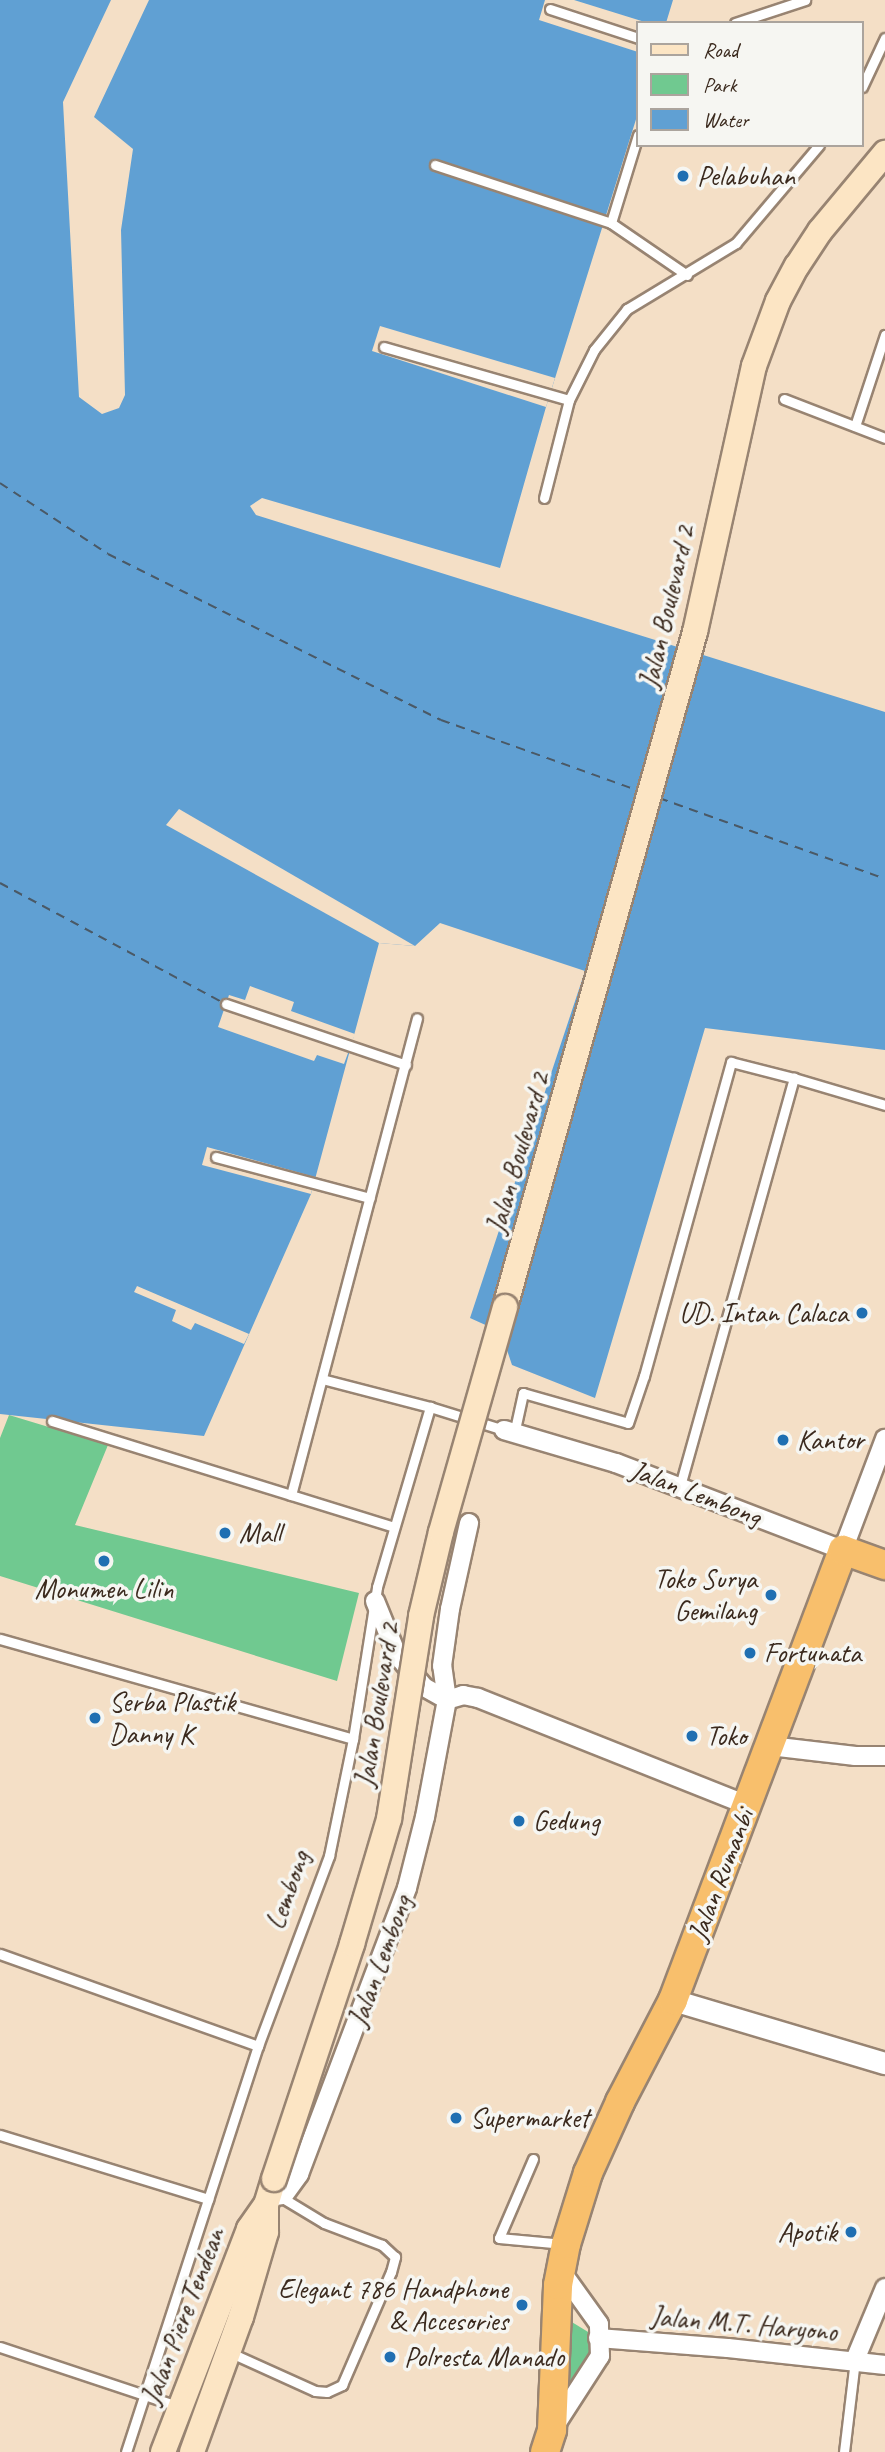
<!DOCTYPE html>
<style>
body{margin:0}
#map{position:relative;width:885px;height:2452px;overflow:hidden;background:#f4dfc6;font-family:Caveat,sans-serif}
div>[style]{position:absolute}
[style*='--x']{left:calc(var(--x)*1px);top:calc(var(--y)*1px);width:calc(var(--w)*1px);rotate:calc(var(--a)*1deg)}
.green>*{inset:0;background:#70c990}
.water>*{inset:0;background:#60a0d3}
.pier>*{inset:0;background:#f4dfc6}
.ferry>*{height:2px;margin-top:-1px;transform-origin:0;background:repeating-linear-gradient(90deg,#4a5966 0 9px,transparent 0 16px)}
.roads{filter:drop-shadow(2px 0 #988472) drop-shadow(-2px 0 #988472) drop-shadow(0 2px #988472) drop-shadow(0 -2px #988472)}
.service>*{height:9px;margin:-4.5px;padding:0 4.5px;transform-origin:4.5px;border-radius:4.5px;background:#fff}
.minor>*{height:18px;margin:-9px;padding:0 9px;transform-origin:9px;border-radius:9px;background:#fff}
.tertiary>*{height:21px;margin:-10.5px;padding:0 10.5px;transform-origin:10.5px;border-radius:10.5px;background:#fff}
.secondary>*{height:24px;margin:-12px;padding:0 12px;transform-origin:12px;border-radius:12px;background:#fce5c4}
.trunk>*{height:28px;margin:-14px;padding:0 14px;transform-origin:14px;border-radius:14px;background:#f8bf6c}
.bridges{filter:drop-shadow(2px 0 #988472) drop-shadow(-2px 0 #988472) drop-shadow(0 2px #988472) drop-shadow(0 -2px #988472)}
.secondary-bridge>*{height:24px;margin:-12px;padding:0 12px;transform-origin:12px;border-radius:12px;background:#fce5c4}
.dots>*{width:19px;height:19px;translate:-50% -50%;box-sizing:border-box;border:4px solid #f6f6f2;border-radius:50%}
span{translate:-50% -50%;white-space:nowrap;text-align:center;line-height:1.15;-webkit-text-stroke:7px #f6f6f2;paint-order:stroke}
.poi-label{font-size:28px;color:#3b2a1e}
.left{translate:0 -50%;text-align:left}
.right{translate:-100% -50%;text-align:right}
.street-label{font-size:28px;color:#3b2a1e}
.legend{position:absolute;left:636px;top:21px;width:228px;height:126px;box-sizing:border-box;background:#f6f6f2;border:2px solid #aba49d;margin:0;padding:9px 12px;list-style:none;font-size:21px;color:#3b2a1e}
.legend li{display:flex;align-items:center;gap:14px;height:35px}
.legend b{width:35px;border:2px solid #aba49d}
</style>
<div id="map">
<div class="green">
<i style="clip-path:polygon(9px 1415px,108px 1445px,75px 1525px,359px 1593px,337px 1681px,0 1576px,0 1438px)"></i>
<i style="clip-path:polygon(557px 2313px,598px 2338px,555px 2418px)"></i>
</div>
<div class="water">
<i style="clip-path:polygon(0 0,111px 0,63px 102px,79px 397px,102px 414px,119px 408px,125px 395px,121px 230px,133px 149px,94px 117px,149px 0,673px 0,666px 23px,638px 23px,638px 113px,546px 407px,500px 568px,262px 498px,250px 506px,256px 515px,885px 712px,885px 1050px,705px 1028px,595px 1398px,512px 1365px,501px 1332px,470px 1318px,585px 971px,440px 923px,415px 946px,379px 943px,311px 1194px,204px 1436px,0 1414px)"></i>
</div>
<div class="pier">
<i style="clip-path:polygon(545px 0,574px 0,648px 23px,638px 23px,638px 52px,539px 20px)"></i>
<i style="clip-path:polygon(380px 326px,555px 378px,546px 407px,372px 351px)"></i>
<i style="clip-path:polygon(179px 809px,415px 946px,379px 943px,166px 825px)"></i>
<i style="clip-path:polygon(250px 986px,294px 1002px,291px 1011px,355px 1034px,344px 1064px,317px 1055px,314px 1061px,218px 1027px,229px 995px,245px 1000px)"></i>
<i style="clip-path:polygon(207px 1147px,315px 1177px,311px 1194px,202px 1165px)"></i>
<i style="clip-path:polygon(137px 1286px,249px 1334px,244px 1344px,195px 1323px,191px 1330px,172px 1321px,176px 1310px,134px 1292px)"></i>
</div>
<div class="ferry">
<i style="--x:0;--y:483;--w:129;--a:33.3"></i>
<i style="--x:108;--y:554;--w:372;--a:26.5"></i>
<i style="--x:441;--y:720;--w:208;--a:19.7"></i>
<i style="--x:659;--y:798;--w:240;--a:19.7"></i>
<i style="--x:0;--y:883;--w:254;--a:28.2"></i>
</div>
<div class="roads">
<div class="service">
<i style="--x:550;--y:9;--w:93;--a:18.2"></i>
<i style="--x:735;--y:23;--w:74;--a:-18.2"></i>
<i style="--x:862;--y:87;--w:54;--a:-64.9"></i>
<i style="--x:638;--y:135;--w:92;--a:107.1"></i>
<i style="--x:611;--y:223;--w:92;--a:34.4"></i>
<i style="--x:435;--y:165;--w:185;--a:18.2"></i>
<i style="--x:384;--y:347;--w:192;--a:16"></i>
<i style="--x:784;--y:399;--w:108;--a:21.1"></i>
<i style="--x:855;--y:426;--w:96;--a:-71.8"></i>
<i style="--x:544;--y:498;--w:101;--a:-75.7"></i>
<i style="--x:569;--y:400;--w:56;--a:-63.4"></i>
<i style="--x:594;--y:350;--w:53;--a:-51.2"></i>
<i style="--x:627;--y:309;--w:127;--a:-31.2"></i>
<i style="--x:736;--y:243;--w:128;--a:-49.7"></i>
<i style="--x:226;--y:1004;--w:190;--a:18.7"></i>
<i style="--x:216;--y:1157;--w:159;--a:14.9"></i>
<i style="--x:322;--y:1379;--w:112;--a:14.5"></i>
<i style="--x:52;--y:1421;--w:358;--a:17.2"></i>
<i style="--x:514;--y:1434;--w:42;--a:-77.6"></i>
<i style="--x:523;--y:1393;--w:109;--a:15.9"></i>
<i style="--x:628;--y:1423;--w:50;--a:-71.2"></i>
<i style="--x:644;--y:1376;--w:326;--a:-74.5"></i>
<i style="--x:731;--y:1062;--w:65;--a:14.3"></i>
<i style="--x:680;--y:1486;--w:424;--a:-74.4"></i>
<i style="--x:794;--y:1078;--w:95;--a:16.5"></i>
<i style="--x:291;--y:1495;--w:493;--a:-75.2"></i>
<i style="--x:0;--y:1639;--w:367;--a:15.8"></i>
<i style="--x:0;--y:1954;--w:274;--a:19.6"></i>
<i style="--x:0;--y:2135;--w:218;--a:17.1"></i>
<i style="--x:533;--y:2159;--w:86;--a:113.3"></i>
<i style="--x:499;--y:2238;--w:65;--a:5.3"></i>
<i style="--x:0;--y:2347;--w:187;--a:18.4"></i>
<i style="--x:231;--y:2353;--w:92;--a:24.3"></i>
<i style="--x:315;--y:2391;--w:12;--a:5"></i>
<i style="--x:327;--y:2392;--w:17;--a:-25"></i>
<i style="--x:342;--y:2385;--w:123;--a:-66.6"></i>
<i style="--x:391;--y:2272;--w:16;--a:-75"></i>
<i style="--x:395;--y:2257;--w:18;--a:-137"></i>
<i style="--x:382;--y:2245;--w:62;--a:-159.2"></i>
<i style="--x:324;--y:2223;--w:50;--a:-148.8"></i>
<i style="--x:126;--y:2452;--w:427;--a:-72"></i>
<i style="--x:258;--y:2046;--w:203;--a:-69.5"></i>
<i style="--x:329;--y:1856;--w:119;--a:-78.4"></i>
<i style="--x:353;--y:1739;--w:154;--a:-81"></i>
<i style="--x:377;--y:1587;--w:188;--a:-73.6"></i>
<i style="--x:430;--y:1407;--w:77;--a:17.3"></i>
<i style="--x:844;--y:2452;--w:93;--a:-83.2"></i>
</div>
<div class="minor">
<i style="--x:504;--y:1430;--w:117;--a:16.4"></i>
<i style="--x:616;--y:1463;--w:243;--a:21"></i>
<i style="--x:843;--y:1550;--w:119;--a:-69.3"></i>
<i style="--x:375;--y:1601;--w:58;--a:67.8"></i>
<i style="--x:397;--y:1655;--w:42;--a:49.8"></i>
<i style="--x:424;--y:1687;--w:26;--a:29"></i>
<i style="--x:447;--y:1700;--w:17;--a:-17"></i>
<i style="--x:463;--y:1695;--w:15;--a:11"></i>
<i style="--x:478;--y:1698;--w:289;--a:21.7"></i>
<i style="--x:770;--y:1746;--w:86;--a:6.7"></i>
<i style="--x:855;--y:1756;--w:30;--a:0"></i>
<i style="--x:269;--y:2197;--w:15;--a:-8"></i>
<i style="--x:284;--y:2195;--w:26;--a:-54"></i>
<i style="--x:299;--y:2174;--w:306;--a:-69.3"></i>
<i style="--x:407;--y:1888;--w:73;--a:-75.8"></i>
<i style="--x:425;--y:1817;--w:119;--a:-79.4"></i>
<i style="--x:447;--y:1700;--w:34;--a:-98"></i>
<i style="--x:442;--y:1666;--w:58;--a:-82"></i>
<i style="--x:450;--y:1609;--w:88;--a:-77.5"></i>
<i style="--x:598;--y:2338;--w:130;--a:4.4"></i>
<i style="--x:728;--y:2348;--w:158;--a:6.2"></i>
<i style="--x:855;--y:2360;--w:78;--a:-67.4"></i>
<i style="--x:554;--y:2427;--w:85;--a:-57.1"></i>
<i style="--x:600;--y:2356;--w:32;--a:-92"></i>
<i style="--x:599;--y:2324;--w:65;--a:-125.6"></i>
</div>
<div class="tertiary">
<i style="--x:673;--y:2000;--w:221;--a:16.6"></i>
</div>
<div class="secondary">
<i style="--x:505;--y:1307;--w:701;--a:-74.28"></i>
<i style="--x:695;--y:632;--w:272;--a:-77.5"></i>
<i style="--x:754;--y:366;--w:69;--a:-69.7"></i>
<i style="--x:778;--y:301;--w:40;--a:-62"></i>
<i style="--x:797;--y:266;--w:42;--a:-56.7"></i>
<i style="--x:820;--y:231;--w:102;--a:-50.2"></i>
<i style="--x:163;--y:2452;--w:239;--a:-68.9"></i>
<i style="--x:249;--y:2229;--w:29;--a:-55"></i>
<i style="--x:266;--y:2205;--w:27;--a:-73"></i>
<i style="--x:192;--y:2452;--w:144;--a:-70.1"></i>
<i style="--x:241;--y:2317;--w:89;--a:-73.6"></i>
<i style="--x:266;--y:2232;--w:26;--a:-90"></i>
</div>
<div class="trunk">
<i style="--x:545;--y:2452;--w:23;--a:-72"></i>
<i style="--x:552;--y:2430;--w:145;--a:-87.6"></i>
<i style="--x:558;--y:2285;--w:42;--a:-79"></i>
<i style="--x:566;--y:2244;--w:74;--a:-72.8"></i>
<i style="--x:588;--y:2173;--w:78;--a:-65.7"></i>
<i style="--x:620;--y:2102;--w:115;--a:-62.5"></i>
<i style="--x:673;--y:2000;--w:481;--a:-69.3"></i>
<i style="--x:843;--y:1550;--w:45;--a:19.7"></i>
</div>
</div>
<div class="bridges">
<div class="secondary-bridge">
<i style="--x:274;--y:2179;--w:248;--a:-71.6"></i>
<i style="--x:352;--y:1944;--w:130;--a:-73.5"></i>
<i style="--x:389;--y:1819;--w:206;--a:-81"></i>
<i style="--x:421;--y:1616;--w:86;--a:-76.6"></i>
<i style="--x:441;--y:1532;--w:234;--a:-74.1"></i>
</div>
</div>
<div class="dots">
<i style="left:683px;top:176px;background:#1f6fb2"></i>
<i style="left:862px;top:1313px;background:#1f6fb2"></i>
<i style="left:783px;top:1440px;background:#1f6fb2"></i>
<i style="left:225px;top:1533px;background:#1f6fb2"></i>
<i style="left:104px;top:1561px;background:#1f6fb2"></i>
<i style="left:771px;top:1595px;background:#1f6fb2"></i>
<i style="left:750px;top:1653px;background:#1f6fb2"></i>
<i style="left:95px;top:1718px;background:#1f6fb2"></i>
<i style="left:692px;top:1736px;background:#1f6fb2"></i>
<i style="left:519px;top:1821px;background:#1f6fb2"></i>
<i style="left:456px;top:2118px;background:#1f6fb2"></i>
<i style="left:851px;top:2232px;background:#1f6fb2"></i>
<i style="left:522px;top:2305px;background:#1f6fb2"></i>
<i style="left:390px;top:2357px;background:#1f6fb2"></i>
</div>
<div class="poi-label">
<span class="left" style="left:697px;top:176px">Pelabuhan</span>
<span class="right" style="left:848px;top:1313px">UD. Intan Calaca</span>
<span class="left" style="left:797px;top:1440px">Kantor</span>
<span class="left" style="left:239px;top:1533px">Mall</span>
<span class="right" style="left:757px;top:1595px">Toko Surya<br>Gemilang</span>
<span style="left:104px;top:1589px">Monumen Lilin</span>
<span class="left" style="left:764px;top:1653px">Fortunata</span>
<span class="left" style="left:109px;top:1718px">Serba Plastik<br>Danny K</span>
<span class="left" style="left:706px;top:1736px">Toko</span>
<span class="left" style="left:533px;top:1821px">Gedung</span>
<span class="left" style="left:470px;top:2118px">Supermarket</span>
<span class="right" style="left:837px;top:2232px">Apotik</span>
<span class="right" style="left:508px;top:2305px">Elegant 786 Handphone<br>&amp; Accesories</span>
<span class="left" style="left:404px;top:2357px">Polresta Manado</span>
</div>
<div class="street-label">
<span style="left:667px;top:607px;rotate:-77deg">Jalan Boulevard 2</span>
<span style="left:518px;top:1153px;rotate:-74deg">Jalan Boulevard 2</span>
<span style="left:696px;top:1493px;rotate:21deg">Jalan Lembong</span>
<span style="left:377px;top:1705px;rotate:-81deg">Jalan Boulevard 2</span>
<span style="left:721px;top:1875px;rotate:-69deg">Jalan Rumanbi</span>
<span style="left:288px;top:1890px;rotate:-70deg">Lembong</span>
<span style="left:380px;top:1961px;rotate:-70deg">Jalan Lembong</span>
<span style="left:183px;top:2316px;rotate:-69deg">Jalan Piere Tendean</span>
<span style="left:744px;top:2324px;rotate:5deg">Jalan M.T. Haryono</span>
</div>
<ul class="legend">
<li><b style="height:9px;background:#fce5c4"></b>Road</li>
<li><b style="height:19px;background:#70c990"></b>Park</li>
<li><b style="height:19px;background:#60a0d3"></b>Water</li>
</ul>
</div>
